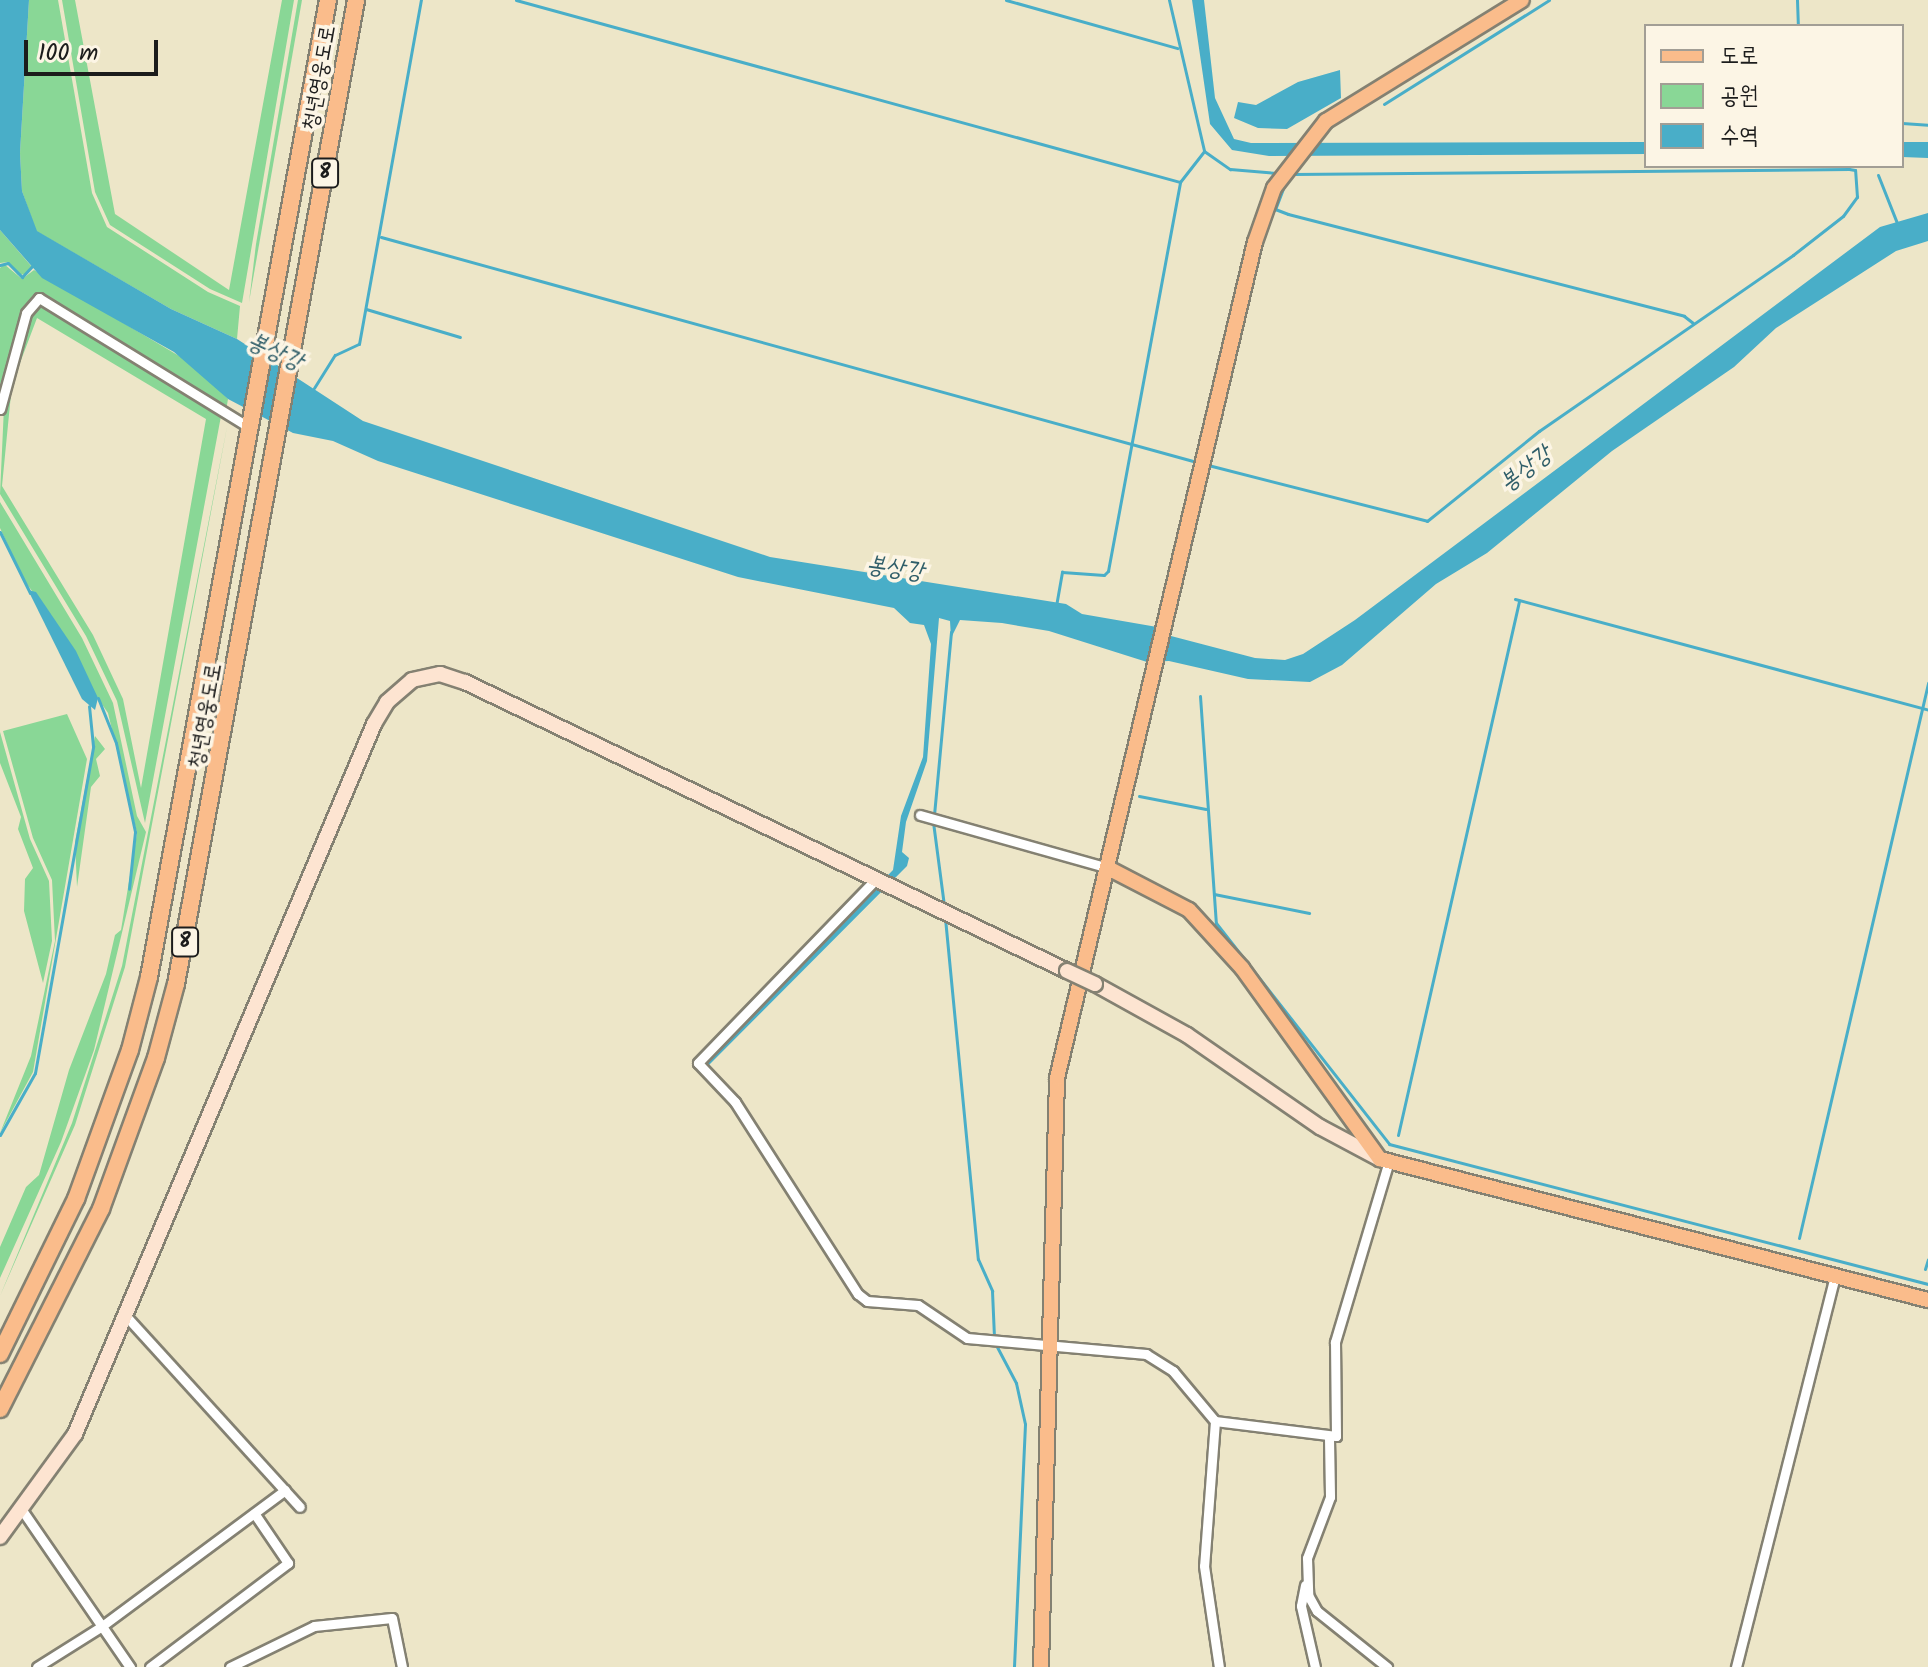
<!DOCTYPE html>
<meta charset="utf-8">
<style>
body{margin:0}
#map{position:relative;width:1928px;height:1667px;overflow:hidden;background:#ede6c8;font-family:Kalam,"Poor Story",sans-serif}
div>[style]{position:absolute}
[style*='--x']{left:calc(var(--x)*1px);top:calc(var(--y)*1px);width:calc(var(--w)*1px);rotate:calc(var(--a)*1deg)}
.green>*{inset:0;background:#89d796}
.water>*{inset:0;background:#49aec8}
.stream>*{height:3px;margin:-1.5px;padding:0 1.5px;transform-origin:1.5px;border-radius:1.5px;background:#49aec8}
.roads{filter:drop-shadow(2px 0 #848172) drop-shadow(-2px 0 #848172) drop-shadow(0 2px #848172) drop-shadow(0 -2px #848172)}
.street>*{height:9px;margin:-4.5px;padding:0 4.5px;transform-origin:4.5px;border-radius:4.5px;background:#fff}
.secondary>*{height:14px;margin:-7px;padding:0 7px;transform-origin:7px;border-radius:7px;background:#fde4d1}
.primary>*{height:14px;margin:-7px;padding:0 7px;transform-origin:7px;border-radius:7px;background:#fabc8b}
.highway>*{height:16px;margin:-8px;padding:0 8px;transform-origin:8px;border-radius:8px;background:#fabc8b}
.bridges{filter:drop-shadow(2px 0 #848172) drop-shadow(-2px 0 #848172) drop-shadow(0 2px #848172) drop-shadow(0 -2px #848172)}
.secondary-bridge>*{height:14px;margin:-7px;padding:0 7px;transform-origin:7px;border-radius:7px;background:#fde4d1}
span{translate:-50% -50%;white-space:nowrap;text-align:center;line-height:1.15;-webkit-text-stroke:7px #fcf5e5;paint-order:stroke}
.shield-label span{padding:2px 6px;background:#fcf5e5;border:2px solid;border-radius:6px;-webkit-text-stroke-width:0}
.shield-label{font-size:20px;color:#1c1c1c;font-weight:700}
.street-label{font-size:22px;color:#1c1c1c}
.water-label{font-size:24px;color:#305e69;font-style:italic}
.legend{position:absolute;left:1644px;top:24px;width:260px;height:144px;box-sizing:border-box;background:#fcf5e5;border:2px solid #a29e95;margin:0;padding:10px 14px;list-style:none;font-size:24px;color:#1c1c1c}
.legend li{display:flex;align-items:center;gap:16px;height:40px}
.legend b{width:40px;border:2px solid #a29e95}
.scale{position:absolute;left:24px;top:40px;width:134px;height:36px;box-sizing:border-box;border:4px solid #1c1c1c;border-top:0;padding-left:10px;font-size:24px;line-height:28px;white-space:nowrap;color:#1c1c1c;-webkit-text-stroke:6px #fcf5e5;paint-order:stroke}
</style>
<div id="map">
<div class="green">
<i style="clip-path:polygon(29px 0,58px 0,92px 193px,107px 227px,208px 292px,240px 306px,237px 339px,171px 309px,36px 231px,22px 191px,20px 153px)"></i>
<i style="clip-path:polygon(62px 0,75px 0,115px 214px,229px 290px,282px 0,294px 0,242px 303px,210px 289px,110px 225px,95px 192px)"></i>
<i style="clip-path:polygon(298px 0,302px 0,249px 302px,256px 244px)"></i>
<i style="clip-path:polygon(0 230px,32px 267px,27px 274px,18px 275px,8px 262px,0 263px)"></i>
<i style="clip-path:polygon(4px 264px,22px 279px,34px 270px,196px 366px,228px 399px,226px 411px,46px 298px,26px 304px,0 385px,0 268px)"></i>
<i style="clip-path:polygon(evenodd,39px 300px,221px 416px,145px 823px,117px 701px,86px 636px,0 494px,5px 385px,27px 314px,39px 300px,37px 318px,206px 419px,141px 788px,123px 699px,93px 635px,2px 486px,12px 384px,37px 318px)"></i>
<i style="clip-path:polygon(228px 422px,125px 967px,75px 1125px,0 1296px,72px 1123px,122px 966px)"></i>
<i style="clip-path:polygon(0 502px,82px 638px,113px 703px,137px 816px,146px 832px,94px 1050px,61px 1142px,0 1278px,0 1247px,26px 1187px,39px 1175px,69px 1070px,106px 974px,115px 935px,121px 930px,137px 833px,108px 713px,86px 681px,69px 642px,24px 580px,0 528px)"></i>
<i style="clip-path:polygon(67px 714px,87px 759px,33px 1072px,0 1133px,31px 1056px,55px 941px,52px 880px,33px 838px,3px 731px)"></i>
<i style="clip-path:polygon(0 732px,30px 839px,49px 881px,52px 941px,43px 983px,24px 911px,25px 879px,33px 868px,18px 829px,21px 817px,0 763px)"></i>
<i style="clip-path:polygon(95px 736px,105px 749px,96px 759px,100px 776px,91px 787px,77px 887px,75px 842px)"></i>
</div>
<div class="water">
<i style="clip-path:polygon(0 0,29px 0,20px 153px,22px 191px,37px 231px,171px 309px,237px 339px,363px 421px,770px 557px,1066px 604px,1082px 614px,1157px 627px,1171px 636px,1255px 658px,1285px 660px,1303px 654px,1355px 620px,1880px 227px,1928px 213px,1928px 241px,1896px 251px,1776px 328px,1734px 367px,1612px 451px,1487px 553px,1436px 584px,1342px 665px,1310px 682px,1248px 679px,1169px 661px,1147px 662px,1049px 631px,1002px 623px,960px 620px,951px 638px,950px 621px,939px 618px,927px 761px,906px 822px,902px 852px,909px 858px,907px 866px,708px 1066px,703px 1062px,893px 870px,901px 816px,923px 757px,931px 644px,924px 625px,910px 623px,894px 608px,738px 577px,378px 461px,333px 441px,293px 433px,228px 399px,174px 352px,42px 278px,0 230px)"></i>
<i style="clip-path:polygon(1192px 0,1204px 0,1215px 98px,1234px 139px,1251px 143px,1646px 142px,1646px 154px,1269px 156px,1232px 150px,1210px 124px)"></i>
<i style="clip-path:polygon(1340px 70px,1341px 98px,1287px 129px,1258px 128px,1234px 118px,1238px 102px,1256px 105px,1298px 82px)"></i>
<i style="clip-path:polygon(1902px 142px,1928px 142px,1928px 158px,1902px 157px)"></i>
<i style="clip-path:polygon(28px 590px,36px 592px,76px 651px,98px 698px,95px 710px,82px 699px)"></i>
</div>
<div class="stream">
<i style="--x:516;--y:0;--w:688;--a:15.33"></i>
<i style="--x:1006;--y:0;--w:178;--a:15.7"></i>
<i style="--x:1169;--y:0;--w:155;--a:76.9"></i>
<i style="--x:1204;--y:151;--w:32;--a:35"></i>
<i style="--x:1230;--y:169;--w:47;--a:4.9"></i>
<i style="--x:1797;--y:0;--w:26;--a:88"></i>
<i style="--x:1384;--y:104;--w:195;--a:-32.2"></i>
<i style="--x:1902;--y:123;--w:26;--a:4"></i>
<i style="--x:1878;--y:175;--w:52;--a:68.4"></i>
<i style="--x:1284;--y:186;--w:25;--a:111"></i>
<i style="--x:1275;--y:209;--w:14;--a:21"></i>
<i style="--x:1288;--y:214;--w:409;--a:14.4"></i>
<i style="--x:1684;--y:316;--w:11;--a:38"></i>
<i style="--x:381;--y:237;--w:846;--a:15.42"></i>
<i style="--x:0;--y:265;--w:8;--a:-14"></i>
<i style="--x:8;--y:263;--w:20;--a:45"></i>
<i style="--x:22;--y:277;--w:16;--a:-47"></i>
<i style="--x:366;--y:309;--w:98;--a:16.6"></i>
<i style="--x:314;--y:388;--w:39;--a:-58"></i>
<i style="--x:335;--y:355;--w:26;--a:-25"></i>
<i style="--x:359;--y:344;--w:350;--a:-79.8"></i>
<i style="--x:1208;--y:465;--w:226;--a:14.3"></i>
<i style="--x:1427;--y:521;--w:144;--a:-38.8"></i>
<i style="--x:1539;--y:431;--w:309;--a:-34.7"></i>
<i style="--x:1793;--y:255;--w:63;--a:-38"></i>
<i style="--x:1843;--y:216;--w:24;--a:-54"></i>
<i style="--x:1857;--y:197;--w:27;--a:-94"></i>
<i style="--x:1855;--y:170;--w:6;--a:-171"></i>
<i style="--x:1849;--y:169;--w:556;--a:179.48"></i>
<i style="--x:0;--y:532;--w:68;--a:63.8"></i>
<i style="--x:1515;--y:599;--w:428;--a:15"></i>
<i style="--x:1056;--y:606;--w:35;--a:-80"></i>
<i style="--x:1062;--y:572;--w:42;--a:4.1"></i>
<i style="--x:1104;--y:575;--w:6;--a:-45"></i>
<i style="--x:1108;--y:571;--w:396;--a:-79.5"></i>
<i style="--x:1180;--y:182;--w:39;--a:-52"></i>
<i style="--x:1200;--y:696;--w:228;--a:86"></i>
<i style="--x:1216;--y:923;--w:281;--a:51.9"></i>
<i style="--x:1389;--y:1144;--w:557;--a:14.56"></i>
<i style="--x:98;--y:698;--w:48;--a:68.2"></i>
<i style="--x:116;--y:743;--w:91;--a:77.9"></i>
<i style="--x:135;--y:832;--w:57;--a:96"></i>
<i style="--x:1139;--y:796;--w:68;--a:11"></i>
<i style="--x:934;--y:815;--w:184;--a:-84.7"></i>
<i style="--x:933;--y:822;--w:85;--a:82.5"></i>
<i style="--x:1214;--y:894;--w:97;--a:11.3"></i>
<i style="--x:945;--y:918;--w:343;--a:84.5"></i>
<i style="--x:978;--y:1259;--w:35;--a:66"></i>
<i style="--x:992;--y:1291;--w:46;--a:87.5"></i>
<i style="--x:0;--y:1135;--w:71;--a:-60.6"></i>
<i style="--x:35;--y:1073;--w:332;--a:-79.9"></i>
<i style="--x:93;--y:746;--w:40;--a:-95.7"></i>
<i style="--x:1398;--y:1135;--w:548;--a:-77.23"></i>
<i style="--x:1799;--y:1238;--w:570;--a:-76.91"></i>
<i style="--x:1925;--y:1269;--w:10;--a:-73"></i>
<i style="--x:996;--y:1345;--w:43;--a:62.2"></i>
<i style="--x:1016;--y:1383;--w:42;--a:77.6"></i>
<i style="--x:1025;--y:1424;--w:243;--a:92.6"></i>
</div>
<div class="roads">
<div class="street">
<i style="--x:0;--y:409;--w:99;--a:-74.8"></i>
<i style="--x:26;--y:313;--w:20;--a:-49"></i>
<i style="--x:39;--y:298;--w:250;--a:31.6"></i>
<i style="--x:920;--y:815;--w:195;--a:15.7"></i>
<i style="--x:876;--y:879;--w:256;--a:134.1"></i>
<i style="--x:698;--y:1063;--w:54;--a:46.5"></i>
<i style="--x:735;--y:1102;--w:228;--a:57.4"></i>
<i style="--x:858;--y:1294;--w:11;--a:38"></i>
<i style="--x:867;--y:1301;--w:51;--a:4.5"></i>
<i style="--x:918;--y:1305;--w:59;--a:34"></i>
<i style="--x:967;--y:1338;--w:180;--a:5.1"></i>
<i style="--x:1146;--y:1354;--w:32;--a:32"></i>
<i style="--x:1173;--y:1371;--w:65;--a:50"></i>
<i style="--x:1215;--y:1421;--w:145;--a:94.3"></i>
<i style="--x:1204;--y:1566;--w:102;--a:81.6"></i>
<i style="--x:126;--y:1316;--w:258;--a:47.7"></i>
<i style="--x:1215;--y:1421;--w:122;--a:7.1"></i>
<i style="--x:1336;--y:1436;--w:94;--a:-90.6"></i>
<i style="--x:1335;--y:1342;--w:189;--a:-73.4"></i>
<i style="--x:1329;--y:1438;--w:59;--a:89"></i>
<i style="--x:1330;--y:1497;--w:65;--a:110.7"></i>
<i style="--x:1307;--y:1558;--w:37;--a:88"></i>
<i style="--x:1308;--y:1595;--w:18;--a:61"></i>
<i style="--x:1317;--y:1611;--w:90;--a:38.7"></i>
<i style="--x:22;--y:1510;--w:191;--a:55.5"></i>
<i style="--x:1305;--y:1585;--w:21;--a:101"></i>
<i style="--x:1301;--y:1606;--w:63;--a:77.1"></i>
<i style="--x:37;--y:1667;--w:77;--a:-32.2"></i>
<i style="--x:102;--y:1626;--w:228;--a:-36.6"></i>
<i style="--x:150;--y:1667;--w:173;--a:-37"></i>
<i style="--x:288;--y:1563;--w:60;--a:-124.2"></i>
<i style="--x:230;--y:1667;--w:93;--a:-26"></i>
<i style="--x:314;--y:1626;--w:78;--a:-5.9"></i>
<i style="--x:392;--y:1618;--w:50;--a:78.5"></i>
<i style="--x:1736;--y:1667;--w:403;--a:-75.8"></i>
</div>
<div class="secondary">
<i style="--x:1095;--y:984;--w:105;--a:29"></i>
<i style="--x:1187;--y:1035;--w:162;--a:34.7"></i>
<i style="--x:1320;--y:1127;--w:68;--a:28.1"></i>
<i style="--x:0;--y:1537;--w:127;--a:-53.9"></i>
<i style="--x:75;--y:1434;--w:770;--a:-67.16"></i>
<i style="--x:374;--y:724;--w:26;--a:-59"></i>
<i style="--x:387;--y:702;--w:33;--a:-41"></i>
<i style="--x:412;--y:680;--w:29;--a:-12"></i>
<i style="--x:440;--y:674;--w:26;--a:18"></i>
<i style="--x:465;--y:682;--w:668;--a:25.64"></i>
</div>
<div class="primary">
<i style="--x:1108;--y:868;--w:91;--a:27.4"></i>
<i style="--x:1189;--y:910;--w:79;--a:47.6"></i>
<i style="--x:1242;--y:968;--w:236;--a:54.2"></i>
<i style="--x:1380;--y:1159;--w:566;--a:14.43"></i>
<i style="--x:1041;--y:1667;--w:589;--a:-88.44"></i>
<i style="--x:1057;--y:1078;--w:859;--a:-76.68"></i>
<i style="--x:1255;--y:242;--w:57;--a:-70.6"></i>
<i style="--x:1274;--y:188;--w:85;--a:-52.2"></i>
<i style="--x:1326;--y:121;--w:230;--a:-31.7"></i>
</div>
<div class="highway">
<i style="--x:0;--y:1354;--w:173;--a:-63.9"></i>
<i style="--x:76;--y:1199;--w:158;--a:-70.1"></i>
<i style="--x:130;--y:1050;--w:75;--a:-75.4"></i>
<i style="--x:149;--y:977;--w:993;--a:-79.62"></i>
<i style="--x:0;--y:1409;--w:224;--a:-63.2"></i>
<i style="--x:101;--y:1209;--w:161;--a:-70"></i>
<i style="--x:156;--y:1058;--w:77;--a:-74.9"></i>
<i style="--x:176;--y:984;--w:1000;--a:-79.63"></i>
</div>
</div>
<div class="bridges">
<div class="secondary-bridge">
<i style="--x:1067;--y:971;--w:31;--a:25"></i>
</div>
</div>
<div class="shield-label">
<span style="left:325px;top:173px">8</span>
<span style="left:185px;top:942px">8</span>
</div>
<div class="street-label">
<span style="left:320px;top:78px;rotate:-80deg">청년영웅도로</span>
<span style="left:206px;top:716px;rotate:-80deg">청년영웅도로</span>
</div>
<div class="water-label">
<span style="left:275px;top:352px;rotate:25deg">봉상강</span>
<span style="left:1526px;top:469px;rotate:-37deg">봉상강</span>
<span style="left:895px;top:569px;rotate:8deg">봉상강</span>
</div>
<ul class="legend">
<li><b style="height:10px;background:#fabc8b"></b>도로</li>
<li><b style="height:22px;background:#89d796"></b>공원</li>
<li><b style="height:22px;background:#49aec8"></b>수역</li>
</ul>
<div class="scale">100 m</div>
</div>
